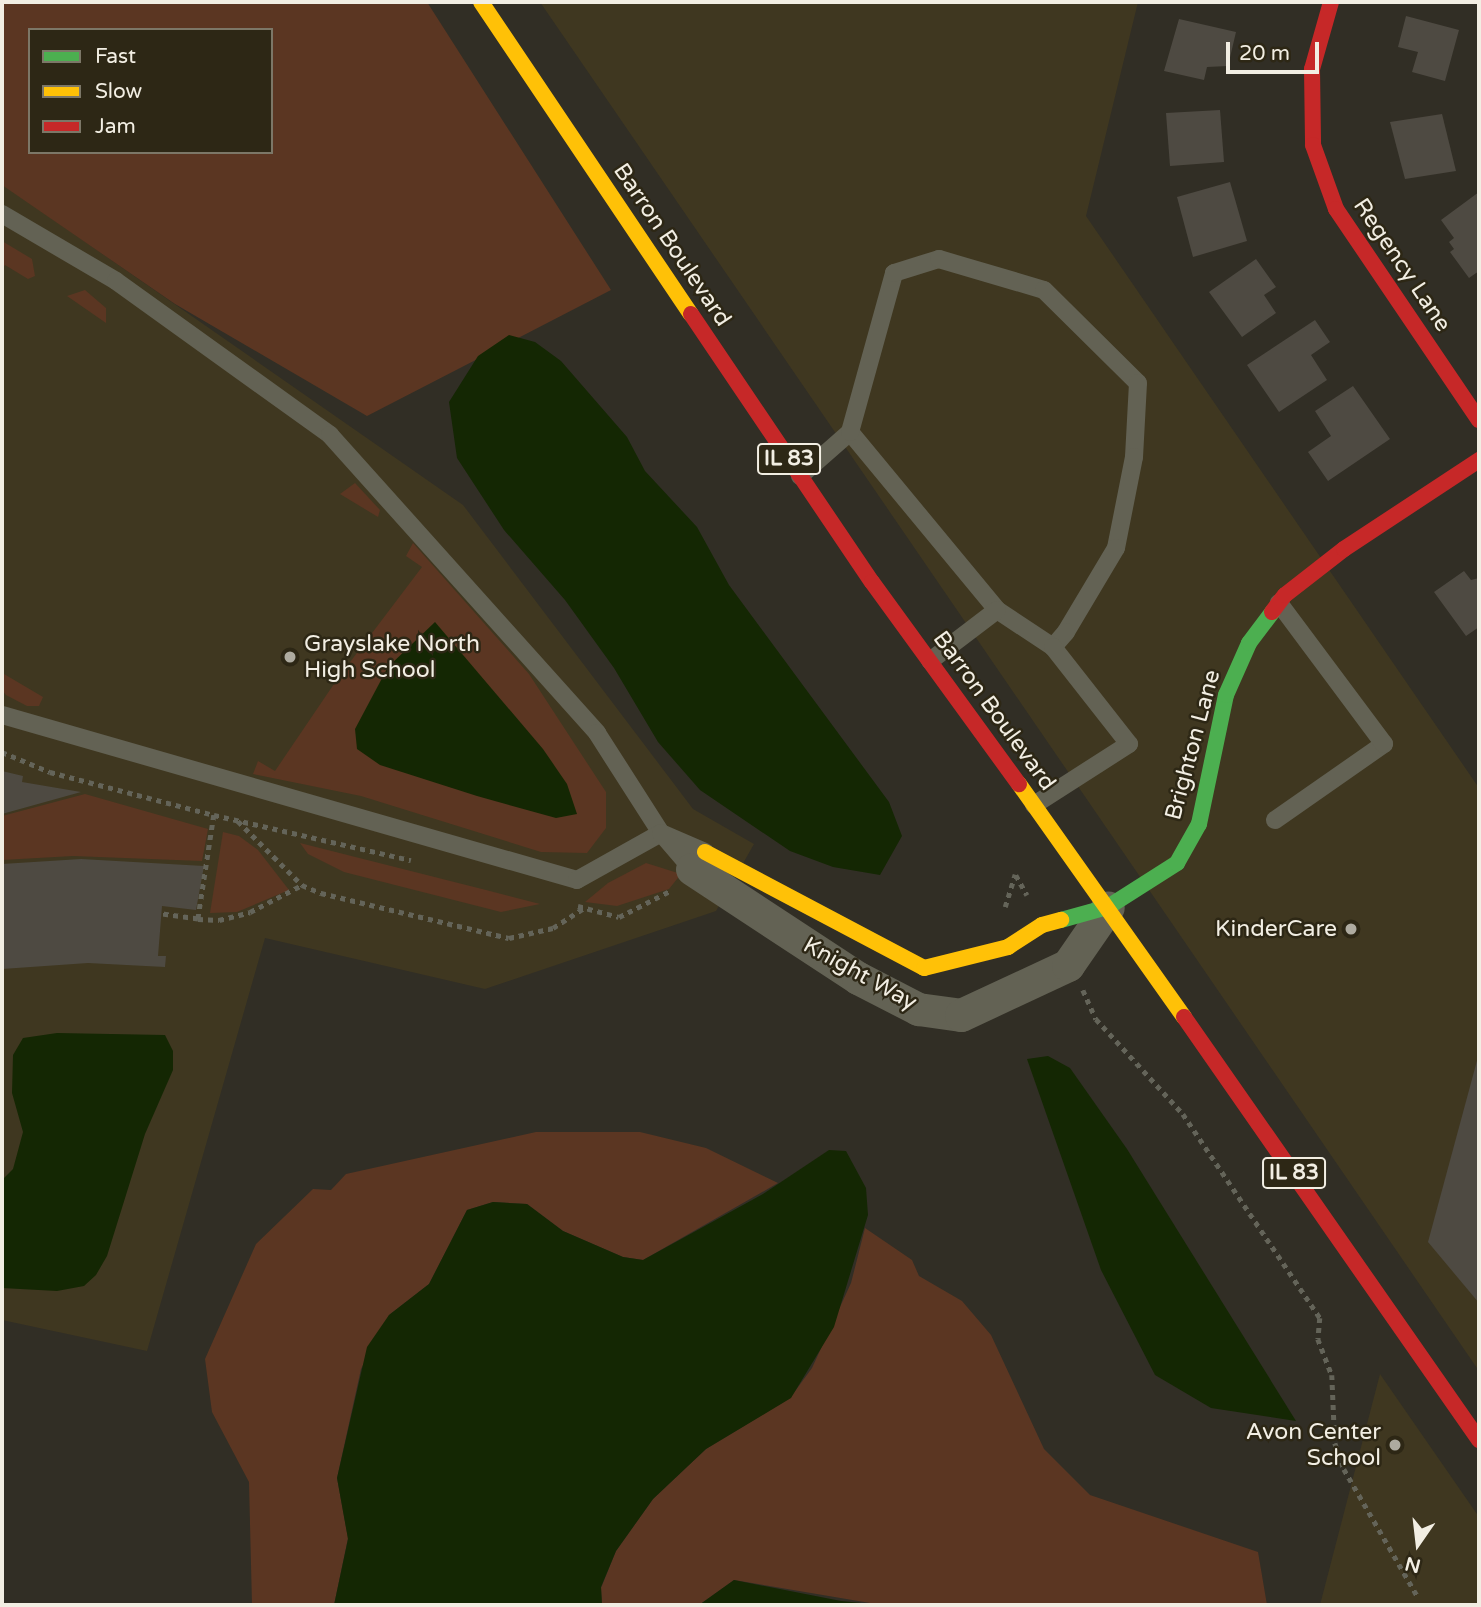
<!DOCTYPE html>
<style>
body{margin:0}
#map{position:relative;width:1481px;height:1607px;overflow:hidden;background:#312e25;font-family:"Varela Round",sans-serif}
div>[style]{position:absolute}
[style*='--x']{left:calc(var(--x)*1px);top:calc(var(--y)*1px);width:calc(var(--w)*1px);rotate:calc(var(--a)*1deg)}
.built>*{inset:0;background:#3f3720}
.green>*{inset:0;background:#5b3622}
.water>*{inset:0;background:#142703}
.building>*{inset:0;background:#4e4a42}
.path>*{height:4.5px;margin-top:-2.25px;transform-origin:0;background:repeating-linear-gradient(90deg,#646459 0 5px,transparent 0 10px)}
.lane>*{height:18px;margin:-9px;padding:0 9px;transform-origin:9px;border-radius:9px;background:#636254}
.street>*{height:33px;margin:-16.5px;padding:0 16.5px;transform-origin:16.5px;border-radius:16.5px;background:#636254}
.fast>*{height:16px;margin:-8px;padding:0 8px;transform-origin:8px;border-radius:8px;background:#4caf50}
.slow>*{height:16px;margin:-8px;padding:0 8px;transform-origin:8px;border-radius:8px;background:#ffc107}
.jam>*{height:16px;margin:-8px;padding:0 8px;transform-origin:8px;border-radius:8px;background:#c62828}
.dots>*{width:19px;height:19px;translate:-50% -50%;box-sizing:border-box;border:4px solid #2d2715;border-radius:50%}
span{translate:-50% -50%;white-space:nowrap;text-align:center;line-height:1.15;-webkit-text-stroke:5px #2d2715;paint-order:stroke}
.shield-label span{padding:2px 5px;background:#2d2715;border:2px solid;border-radius:5px;-webkit-text-stroke-width:0}
.shield-label{font-size:21px;color:#f2eee3;font-weight:700}
.street-label{font-size:23px;color:#f2eee3}
.poi-label{font-size:23px;color:#f2eee3}
.left{translate:0 -50%;text-align:left}
.right{translate:-100% -50%;text-align:right}
.frame{position:absolute;inset:0;border:4px solid #f2eee3;pointer-events:none}
.legend{position:absolute;left:28px;top:28px;width:245px;height:126px;box-sizing:border-box;background:#2d2715;border:2px solid #7c7767;margin:0;padding:9px 12px;list-style:none;font-size:21px;color:#f2eee3}
.legend li{display:flex;align-items:center;gap:14px;height:35px}
.legend b{width:35px;border:2px solid #7c7767}
.north{position:absolute;left:1383px;top:1509px;width:70px;height:70px;-webkit-text-stroke:5px #2d2715;paint-order:stroke;rotate:194deg;font-size:19px;font-weight:700;line-height:28px;text-align:center;color:#f2eee3}
.north::after{content:'';display:block;margin:auto;width:24px;height:32px;background:#f2eee3;clip-path:polygon(50% 0,100% 100%,50% 72%,0 100%)}
.scale{position:absolute;left:1226px;top:42px;width:93px;height:32px;box-sizing:border-box;border:4px solid #f2eee3;border-top:0;padding-left:9px;font-size:21px;line-height:24px;white-space:nowrap;color:#f2eee3;-webkit-text-stroke:5px #2d2715;paint-order:stroke}
</style>
<div id="map">
<div class="built">
<i style="clip-path:polygon(540px 2px,1138px 2px,1086px 216px,1479px 788px,1479px 1371px)"></i>
<i style="clip-path:polygon(2px 184px,463px 505px,693px 809px,754px 844px,716px 911px,485px 989px,265px 938px,147px 1351px,2px 1320px)"></i>
<i style="clip-path:polygon(1380px 1374px,1479px 1517px,1479px 1605px,1320px 1605px)"></i>
</div>
<div class="green">
<i style="clip-path:polygon(evenodd,2px 2px,427px 2px,611px 290px,367px 416px,175px 304px,2px 185px,2px 2px,30px 30px,271px 30px,271px 152px,30px 152px,30px 30px)"></i>
<i style="clip-path:polygon(2px 241px,32px 259px,35px 276px,28px 279px,5px 265px,2px 270px)"></i>
<i style="clip-path:polygon(85px 290px,106px 308px,106px 323px,67px 296px)"></i>
<i style="clip-path:polygon(355px 483px,380px 510px,378px 517px,340px 494px)"></i>
<i style="clip-path:polygon(413px 543px,529px 674px,606px 792px,606px 828px,587px 853px,541px 852px,361px 796px,253px 774px,258px 761px,275px 771px,338px 678px,422px 567px,406px 556px)"></i>
<i style="clip-path:polygon(4px 674px,43px 697px,39px 706px,27px 706px,6px 695px,2px 690px)"></i>
<i style="clip-path:polygon(85px 794px,208px 829px,202px 861px,73px 856px,2px 860px,2px 816px)"></i>
<i style="clip-path:polygon(223px 832px,239px 836px,258px 850px,289px 890px,237px 912px,210px 913px)"></i>
<i style="clip-path:polygon(300px 843px,486px 890px,540px 904px,501px 912px,344px 872px,308px 854px)"></i>
<i style="clip-path:polygon(646px 863px,681px 874px,669px 889px,617px 906px,585px 902px,608px 883px)"></i>
<i style="clip-path:polygon(536px 1132px,640px 1132px,706px 1148px,778px 1183px,643px 1260px,623px 1257px,563px 1231px,527px 1204px,493px 1202px,467px 1210px,429px 1284px,389px 1315px,361px 1369px,337px 1478px,348px 1538px,334px 1605px,252px 1605px,249px 1482px,212px 1412px,205px 1359px,256px 1244px,313px 1189px,331px 1190px,346px 1174px)"></i>
<i style="clip-path:polygon(865px 1228px,912px 1260px,919px 1276px,962px 1301px,991px 1335px,1044px 1449px,1090px 1495px,1258px 1552px,1267px 1605px,882px 1605px,734px 1580px,699px 1605px,602px 1605px,601px 1588px,616px 1551px,653px 1499px,706px 1449px,790px 1398px,812px 1368px,851px 1283px)"></i>
</div>
<div class="water">
<i style="clip-path:polygon(509px 335px,535px 342px,561px 361px,627px 437px,645px 471px,697px 527px,729px 585px,889px 802px,902px 836px,880px 875px,833px 867px,790px 851px,700px 790px,658px 742px,614px 668px,565px 600px,504px 530px,457px 458px,449px 402px,478px 356px)"></i>
<i style="clip-path:polygon(435px 622px,543px 749px,567px 784px,577px 814px,556px 818px,477px 796px,380px 765px,357px 749px,355px 729px,388px 667px)"></i>
<i style="clip-path:polygon(57px 1033px,165px 1035px,173px 1051px,173px 1070px,145px 1134px,107px 1256px,96px 1275px,84px 1286px,57px 1291px,2px 1288px,2px 1180px,13px 1169px,23px 1132px,12px 1093px,13px 1055px,23px 1038px)"></i>
<i style="clip-path:polygon(1048px 1056px,1070px 1068px,1127px 1149px,1296px 1421px,1211px 1408px,1155px 1375px,1101px 1270px,1027px 1059px)"></i>
<i style="clip-path:polygon(829px 1150px,846px 1151px,866px 1188px,868px 1215px,834px 1327px,791px 1398px,706px 1449px,653px 1499px,616px 1551px,601px 1587px,602px 1605px,334px 1605px,348px 1539px,337px 1478px,367px 1347px,389px 1315px,429px 1284px,467px 1210px,493px 1202px,527px 1204px,563px 1231px,623px 1257px,643px 1260px,763px 1194px)"></i>
<i style="clip-path:polygon(734px 1580px,841px 1601px,882px 1605px,699px 1605px)"></i>
</div>
<div class="building">
<i style="clip-path:polygon(1406px 16px,1459px 30px,1445px 81px,1412px 72px,1418px 52px,1398px 47px)"></i>
<i style="clip-path:polygon(1179px 19px,1236px 32px,1228px 66px,1207px 67px,1204px 80px,1164px 71px)"></i>
<i style="clip-path:polygon(1220px 110px,1224px 162px,1170px 166px,1166px 113px)"></i>
<i style="clip-path:polygon(1442px 114px,1456px 171px,1405px 179px,1390px 122px)"></i>
<i style="clip-path:polygon(1230px 182px,1247px 241px,1193px 257px,1177px 197px)"></i>
<i style="clip-path:polygon(1479px 192px,1479px 271px,1469px 278px,1450px 252px,1454px 249px,1449px 242px,1454px 238px,1441px 220px)"></i>
<i style="clip-path:polygon(1256px 259px,1276px 287px,1264px 295px,1276px 313px,1242px 337px,1209px 292px)"></i>
<i style="clip-path:polygon(1315px 320px,1330px 342px,1311px 355px,1327px 380px,1279px 412px,1247px 365px)"></i>
<i style="clip-path:polygon(1353px 386px,1390px 439px,1328px 481px,1308px 452px,1331px 436px,1315px 411px)"></i>
<i style="clip-path:polygon(1464px 571px,1471px 580px,1479px 578px,1479px 627px,1466px 636px,1434px 592px)"></i>
<i style="clip-path:polygon(2px 771px,23px 776px,22px 782px,81px 792px,2px 814px)"></i>
<i style="clip-path:polygon(81px 859px,204px 866px,196px 910px,162px 906px,158px 956px,166px 956px,165px 967px,88px 963px,2px 969px,2px 864px)"></i>
<i style="clip-path:polygon(1478px 1057px,1479px 1057px,1479px 1303px,1428px 1242px)"></i>
</div>
<div class="path">
<i style="--x:2;--y:752;--w:52;--a:22.6"></i>
<i style="--x:50;--y:772;--w:170;--a:14.7"></i>
<i style="--x:214;--y:815;--w:105;--a:98.7"></i>
<i style="--x:198;--y:919;--w:36;--a:-172"></i>
<i style="--x:214;--y:815;--w:202;--a:12.9"></i>
<i style="--x:238;--y:821;--w:91;--a:45"></i>
<i style="--x:302;--y:885;--w:21;--a:23"></i>
<i style="--x:321;--y:893;--w:193;--a:13.5"></i>
<i style="--x:509;--y:938;--w:45;--a:-12.8"></i>
<i style="--x:553;--y:928;--w:37;--a:-33"></i>
<i style="--x:1016;--y:875;--w:23;--a:61"></i>
<i style="--x:578;--y:906;--w:42;--a:15"></i>
<i style="--x:619;--y:917;--w:57;--a:-27"></i>
<i style="--x:1005;--y:907;--w:34;--a:-73"></i>
<i style="--x:198;--y:919;--w:21;--a:3"></i>
<i style="--x:219;--y:920;--w:32;--a:-14"></i>
<i style="--x:250;--y:912;--w:59;--a:-27.4"></i>
<i style="--x:1083;--y:990;--w:32;--a:66"></i>
<i style="--x:1096;--y:1019;--w:129;--a:47.5"></i>
<i style="--x:1183;--y:1114;--w:246;--a:56.1"></i>
<i style="--x:1320;--y:1318;--w:21;--a:95"></i>
<i style="--x:1318;--y:1339;--w:39;--a:69"></i>
<i style="--x:1332;--y:1375;--w:68;--a:87.5"></i>
<i style="--x:1335;--y:1443;--w:28;--a:71"></i>
<i style="--x:1344;--y:1469;--w:148;--a:60"></i>
</div>
<div class="lane">
<i style="--x:2;--y:214;--w:132;--a:30.4"></i>
<i style="--x:116;--y:281;--w:264;--a:35.7"></i>
<i style="--x:330;--y:435;--w:400;--a:48.1"></i>
<i style="--x:597;--y:733;--w:119;--a:57.4"></i>
<i style="--x:661;--y:833;--w:48;--a:23.4"></i>
<i style="--x:850;--y:432;--w:231;--a:50.4"></i>
<i style="--x:800;--y:476;--w:67;--a:-41.3"></i>
<i style="--x:850;--y:432;--w:165;--a:-74.5"></i>
<i style="--x:894;--y:273;--w:47;--a:-17.3"></i>
<i style="--x:939;--y:259;--w:109;--a:16.4"></i>
<i style="--x:1044;--y:290;--w:132;--a:44.7"></i>
<i style="--x:1138;--y:383;--w:74;--a:93.1"></i>
<i style="--x:1134;--y:457;--w:93;--a:101.2"></i>
<i style="--x:1116;--y:548;--w:98;--a:120.8"></i>
<i style="--x:1066;--y:632;--w:20;--a:131"></i>
<i style="--x:1053;--y:647;--w:67;--a:-146.5"></i>
<i style="--x:997;--y:610;--w:84;--a:142.7"></i>
<i style="--x:2;--y:715;--w:598;--a:16.01"></i>
<i style="--x:577;--y:880;--w:96;--a:-29.2"></i>
<i style="--x:661;--y:833;--w:48;--a:49.3"></i>
<i style="--x:1034;--y:805;--w:113;--a:-32.7"></i>
<i style="--x:1129;--y:744;--w:123;--a:-128.1"></i>
<i style="--x:1275;--y:820;--w:133;--a:-34.9"></i>
<i style="--x:1384;--y:744;--w:176;--a:-126.7"></i>
</div>
<div class="street">
<i style="--x:692;--y:869;--w:199;--a:33.3"></i>
<i style="--x:858;--y:978;--w:68;--a:27.3"></i>
<i style="--x:918;--y:1009;--w:43;--a:7.9"></i>
<i style="--x:961;--y:1015;--w:118;--a:-25"></i>
<i style="--x:1068;--y:965;--w:70;--a:-55.4"></i>
</div>
<div class="fast">
<i style="--x:1061;--y:920;--w:49;--a:-15.5"></i>
<i style="--x:1108;--y:907;--w:82;--a:-32.5"></i>
<i style="--x:1177;--y:863;--w:45;--a:-60.6"></i>
<i style="--x:1199;--y:824;--w:132;--a:-78.2"></i>
<i style="--x:1226;--y:695;--w:57;--a:-66.1"></i>
<i style="--x:1249;--y:643;--w:39;--a:-53"></i>
</div>
<div class="slow">
<i style="--x:481;--y:2;--w:376;--a:56.1"></i>
<i style="--x:1019;--y:784;--w:286;--a:54.7"></i>
<i style="--x:705;--y:852;--w:248;--a:27.9"></i>
<i style="--x:924;--y:968;--w:87;--a:-14"></i>
<i style="--x:1008;--y:947;--w:40;--a:-32.9"></i>
<i style="--x:1042;--y:925;--w:20;--a:-15"></i>
</div>
<div class="jam">
<i style="--x:1331;--y:2;--w:70;--a:105.8"></i>
<i style="--x:1312;--y:69;--w:76;--a:89.2"></i>
<i style="--x:1313;--y:145;--w:68;--a:70.2"></i>
<i style="--x:1336;--y:209;--w:255;--a:55.9"></i>
<i style="--x:691;--y:314;--w:323;--a:56"></i>
<i style="--x:872;--y:582;--w:250;--a:54"></i>
<i style="--x:1272;--y:612;--w:21;--a:-53"></i>
<i style="--x:1285;--y:595;--w:75;--a:-37.9"></i>
<i style="--x:1344;--y:549;--w:162;--a:-33.4"></i>
<i style="--x:1184;--y:1017;--w:516;--a:55.11"></i>
</div>
<div class="dots">
<i style="left:290px;top:657px;background:#aeaba0"></i>
<i style="left:1351px;top:929px;background:#aeaba0"></i>
<i style="left:1395px;top:1445px;background:#aeaba0"></i>
</div>
<div class="shield-label">
<span style="left:789px;top:459px">IL 83</span>
<span style="left:1294px;top:1173px">IL 83</span>
</div>
<div class="street-label">
<span style="left:672px;top:245px;rotate:56deg">Barron Boulevard</span>
<span style="left:1402px;top:265px;rotate:56deg">Regency Lane</span>
<span style="left:994px;top:711px;rotate:54deg">Barron Boulevard</span>
<span style="left:1193px;top:745px;rotate:-75deg">Brighton Lane</span>
<span style="left:860px;top:974px;rotate:29deg">Knight Way</span>
</div>
<div class="poi-label">
<span class="left" style="left:304px;top:657px">Grayslake North<br>High School</span>
<span class="right" style="left:1337px;top:929px">KinderCare</span>
<span class="right" style="left:1381px;top:1445px">Avon Center<br>School</span>
</div>
<div class="frame"></div>
<ul class="legend">
<li><b style="height:9px;background:#4caf50"></b>Fast</li>
<li><b style="height:9px;background:#ffc107"></b>Slow</li>
<li><b style="height:9px;background:#c62828"></b>Jam</li>
</ul>
<div class="north">N</div>
<div class="scale">20 m</div>
</div>
